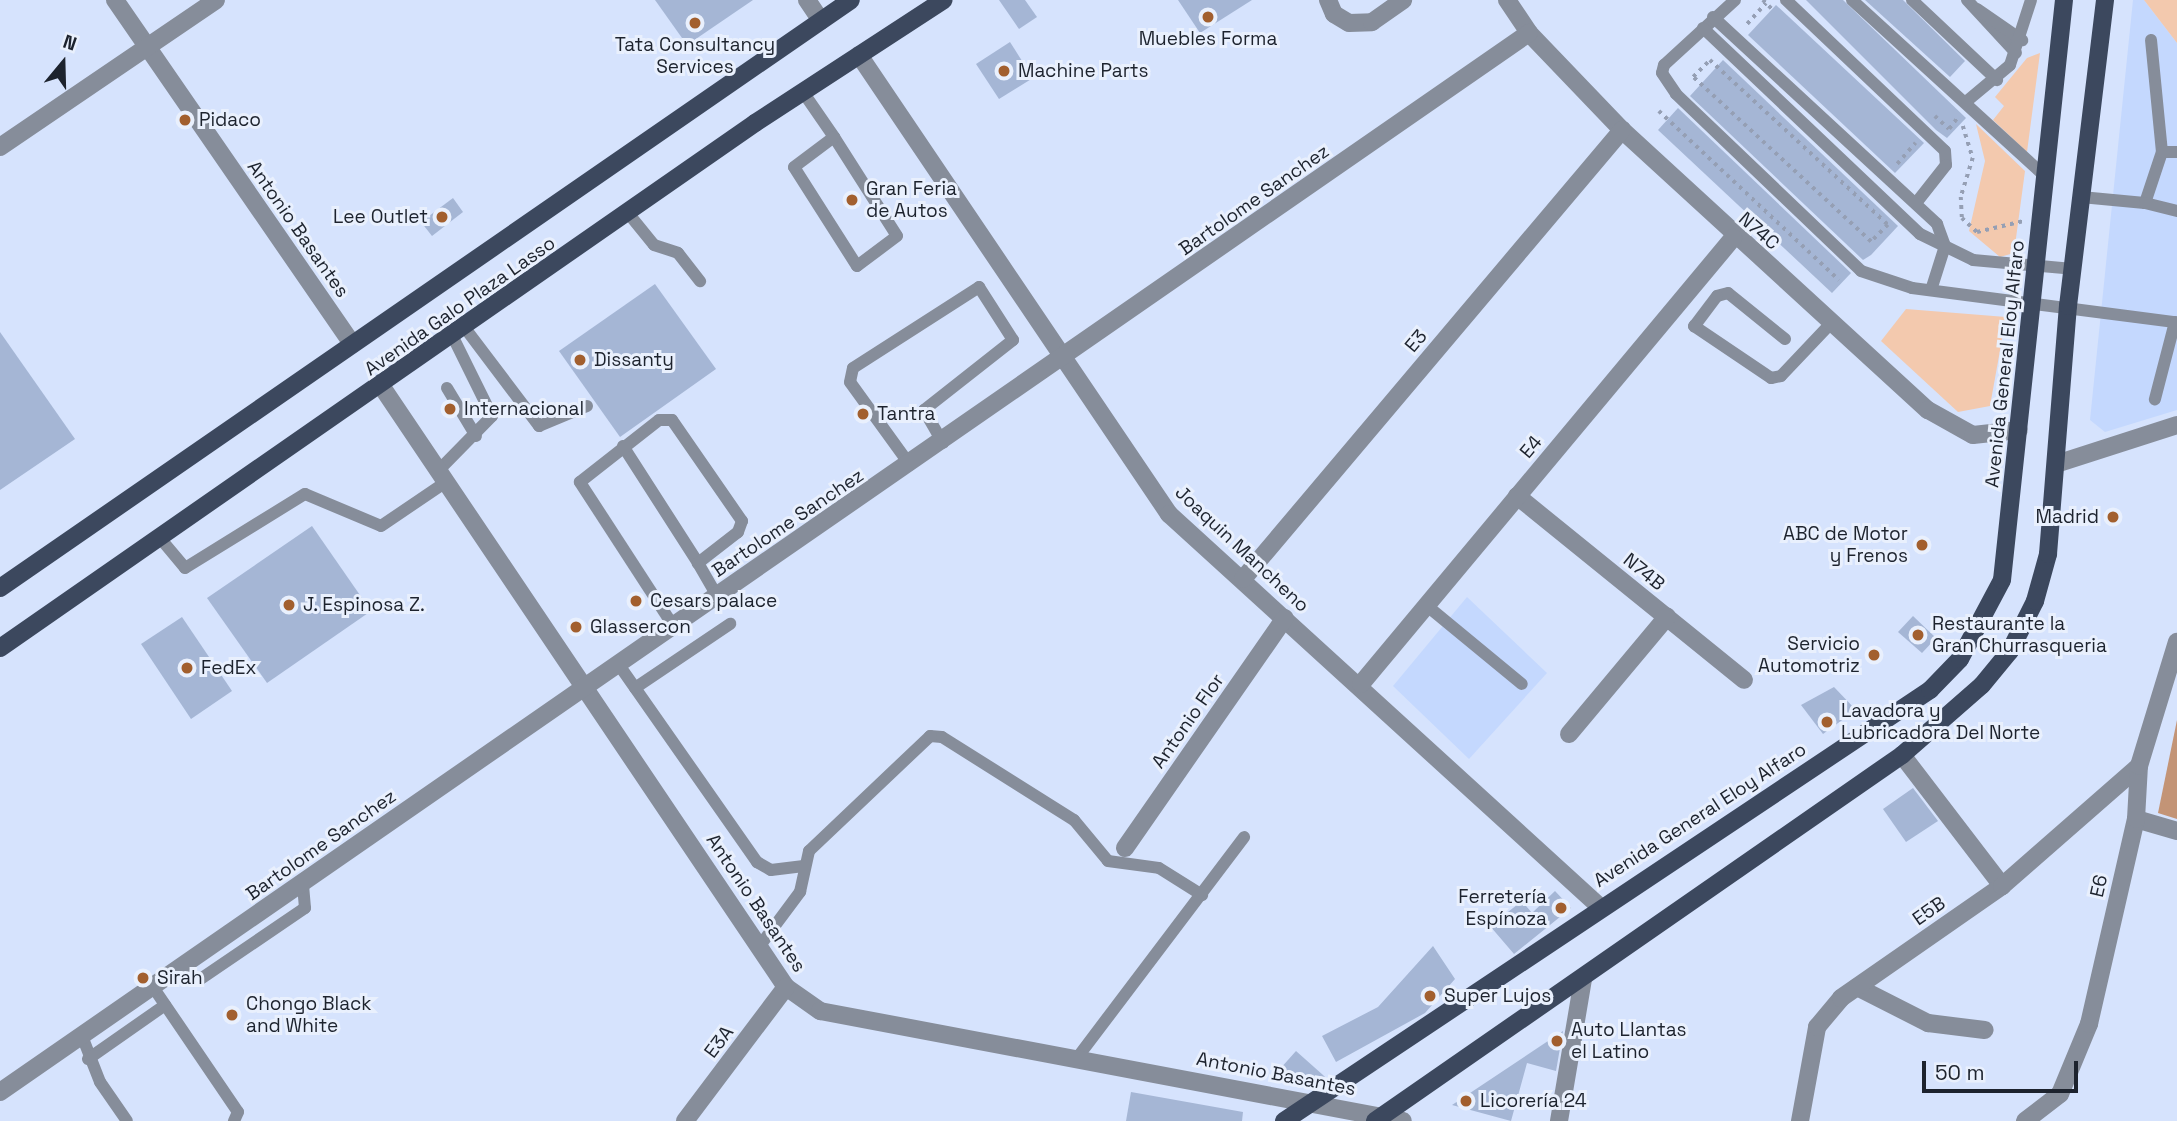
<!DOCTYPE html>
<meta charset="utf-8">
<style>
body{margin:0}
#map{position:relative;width:2177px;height:1121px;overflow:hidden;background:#d6e3fd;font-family:"Space Grotesk",sans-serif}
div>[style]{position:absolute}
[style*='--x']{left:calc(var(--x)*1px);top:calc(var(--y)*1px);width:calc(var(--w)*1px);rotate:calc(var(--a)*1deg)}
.built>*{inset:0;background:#c4d8fe}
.green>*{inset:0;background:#f3c9ae}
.forest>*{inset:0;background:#c39476}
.building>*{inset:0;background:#a5b6d5}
.path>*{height:3.5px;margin-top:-1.75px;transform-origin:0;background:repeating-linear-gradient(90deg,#959fb4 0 3.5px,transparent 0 8.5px)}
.service>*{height:12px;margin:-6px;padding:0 6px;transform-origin:6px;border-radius:6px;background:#868d9a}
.minor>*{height:18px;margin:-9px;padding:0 9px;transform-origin:9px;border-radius:9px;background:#868d9a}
.primary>*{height:18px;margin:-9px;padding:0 9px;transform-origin:9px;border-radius:9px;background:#3c485e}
.dots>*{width:19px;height:19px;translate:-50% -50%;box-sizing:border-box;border:4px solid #e9f0fd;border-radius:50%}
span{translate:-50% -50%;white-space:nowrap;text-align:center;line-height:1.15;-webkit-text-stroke:6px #e9f0fd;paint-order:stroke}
.poi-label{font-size:19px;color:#1d232e}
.left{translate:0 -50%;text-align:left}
.right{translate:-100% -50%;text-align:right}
.street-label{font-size:19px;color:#1d232e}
.north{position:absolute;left:28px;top:28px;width:70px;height:70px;-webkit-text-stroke:5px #e9f0fd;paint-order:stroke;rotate:19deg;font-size:19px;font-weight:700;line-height:28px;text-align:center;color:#1d232e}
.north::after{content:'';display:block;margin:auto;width:24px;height:32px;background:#1d232e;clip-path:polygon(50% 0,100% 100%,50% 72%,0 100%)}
.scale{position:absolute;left:1922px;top:1061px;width:156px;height:32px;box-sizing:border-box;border:4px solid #1d232e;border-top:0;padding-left:9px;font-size:21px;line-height:24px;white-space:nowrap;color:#1d232e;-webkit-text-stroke:5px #e9f0fd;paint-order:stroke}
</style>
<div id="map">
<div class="built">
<i style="clip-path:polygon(2133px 0,2144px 0,2177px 43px,2177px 410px,2105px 432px,2090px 420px)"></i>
<i style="clip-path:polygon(1467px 597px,1547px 673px,1469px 759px,1393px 686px)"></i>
</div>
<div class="green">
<i style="clip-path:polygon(2144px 0,2177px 0,2177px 43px)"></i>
<i style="clip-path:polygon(2040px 53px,2027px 152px,1993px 120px,2004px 106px,1995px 97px,2027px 58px)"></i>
<i style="clip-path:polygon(1976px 124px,2025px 171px,2014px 253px,2000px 257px,1969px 231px,1985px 161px)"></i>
<i style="clip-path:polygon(1906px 309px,2006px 317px,1990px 406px,1958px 412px,1881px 341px)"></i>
</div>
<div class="forest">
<i style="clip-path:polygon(2177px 720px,2177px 819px,2158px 813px)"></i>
</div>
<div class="building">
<i style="clip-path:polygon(655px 0,753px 0,687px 45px)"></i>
<i style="clip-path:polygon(999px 0,1025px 0,1037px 17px,1019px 29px)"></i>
<i style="clip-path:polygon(1178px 0,1252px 0,1200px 33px)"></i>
<i style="clip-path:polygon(1806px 0,1843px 0,1966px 118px,1947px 138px,1936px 130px)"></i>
<i style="clip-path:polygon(1865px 0,1903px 0,1965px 61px,1950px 77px)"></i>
<i style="clip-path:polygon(1776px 5px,1924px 143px,1895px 173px,1748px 35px)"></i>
<i style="clip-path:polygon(1010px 42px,1033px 78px,999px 99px,976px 64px)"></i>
<i style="clip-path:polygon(1723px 60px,1898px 226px,1871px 255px,1863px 260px,1690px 96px)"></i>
<i style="clip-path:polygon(1678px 108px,1851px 273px,1832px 293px,1658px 130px)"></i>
<i style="clip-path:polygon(453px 198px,463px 212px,432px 236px,421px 222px)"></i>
<i style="clip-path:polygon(655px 284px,716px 369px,620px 437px,559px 351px)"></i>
<i style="clip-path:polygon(0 332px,75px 439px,0 490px)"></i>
<i style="clip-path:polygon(312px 526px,371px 611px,267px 683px,207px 598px)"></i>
<i style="clip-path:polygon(1913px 616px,1936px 638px,1922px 653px,1898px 632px)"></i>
<i style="clip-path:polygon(182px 617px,232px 691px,191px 719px,141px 644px)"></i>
<i style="clip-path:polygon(1834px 687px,1856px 710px,1823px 734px,1801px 705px)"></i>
<i style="clip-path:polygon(1913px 788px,1938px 821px,1906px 842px,1883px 809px)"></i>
<i style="clip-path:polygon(1555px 891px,1571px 908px,1514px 954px,1490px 926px,1522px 901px,1532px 913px)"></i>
<i style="clip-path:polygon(1433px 946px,1455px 979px,1425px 1013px,1336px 1062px,1322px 1036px,1378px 1007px)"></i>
<i style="clip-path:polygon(1563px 1031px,1556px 1071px,1527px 1063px,1511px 1121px,1452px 1105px)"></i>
<i style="clip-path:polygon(1296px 1051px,1323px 1075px,1325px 1077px,1291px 1085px,1271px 1079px)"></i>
<i style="clip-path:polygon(1131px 1092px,1243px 1112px,1242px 1121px,1126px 1121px)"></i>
</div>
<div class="path">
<i style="--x:1763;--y:0;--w:13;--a:45"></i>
<i style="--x:1747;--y:24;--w:28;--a:-48"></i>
<i style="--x:1710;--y:60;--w:243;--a:42.8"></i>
<i style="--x:1888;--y:225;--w:24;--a:135"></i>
<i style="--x:1871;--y:242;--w:243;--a:-137.2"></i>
<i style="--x:1693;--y:77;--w:24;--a:-45"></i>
<i style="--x:1659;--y:111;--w:247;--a:43.2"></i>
<i style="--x:1935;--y:116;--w:19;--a:43"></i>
<i style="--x:1949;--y:129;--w:15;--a:-53"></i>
<i style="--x:1963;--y:126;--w:34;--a:73"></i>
<i style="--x:1973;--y:158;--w:41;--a:107.1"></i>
<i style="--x:1961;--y:197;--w:21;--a:87"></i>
<i style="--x:1962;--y:218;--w:21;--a:43"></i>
<i style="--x:1977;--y:232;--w:48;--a:-13.2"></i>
<i style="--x:1897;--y:164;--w:28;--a:-49"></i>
</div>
<div class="service">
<i style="--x:1735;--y:0;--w:96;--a:137.5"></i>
<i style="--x:1664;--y:65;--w:8;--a:104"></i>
<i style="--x:1662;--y:73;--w:25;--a:56"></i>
<i style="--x:1676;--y:94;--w:256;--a:43.7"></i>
<i style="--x:1861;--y:271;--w:54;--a:18.4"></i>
<i style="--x:1912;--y:288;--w:265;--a:7.4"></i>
<i style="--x:2175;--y:322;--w:80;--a:104.6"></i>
<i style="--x:1786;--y:0;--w:219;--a:43.5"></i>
<i style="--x:1945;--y:151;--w:14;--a:86"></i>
<i style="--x:1946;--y:165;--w:48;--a:128.3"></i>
<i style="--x:1852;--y:0;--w:263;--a:42.4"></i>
<i style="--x:1912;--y:0;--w:117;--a:43.3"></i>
<i style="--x:1967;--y:0;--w:72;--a:47.2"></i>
<i style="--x:1977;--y:9;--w:55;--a:34.6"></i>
<i style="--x:1713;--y:17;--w:305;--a:42.7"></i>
<i style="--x:1937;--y:224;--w:23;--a:70"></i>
<i style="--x:1945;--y:246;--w:43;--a:107.6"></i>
<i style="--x:1703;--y:28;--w:299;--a:43.5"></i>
<i style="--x:1920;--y:234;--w:59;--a:26.1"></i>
<i style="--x:1973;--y:260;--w:100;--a:5.1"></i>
<i style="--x:2151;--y:40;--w:113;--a:84.4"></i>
<i style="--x:803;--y:92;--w:55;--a:55.4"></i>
<i style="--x:834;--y:137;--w:117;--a:57.5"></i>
<i style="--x:897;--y:236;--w:50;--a:143.1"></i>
<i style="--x:857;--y:266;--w:117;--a:-122.5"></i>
<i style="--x:794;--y:167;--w:50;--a:-36.9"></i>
<i style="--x:1967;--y:101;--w:56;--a:-39.9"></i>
<i style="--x:2010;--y:65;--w:68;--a:-72.1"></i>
<i style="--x:2081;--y:197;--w:64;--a:5.4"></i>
<i style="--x:2145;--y:203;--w:54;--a:-71.6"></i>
<i style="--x:2162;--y:152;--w:15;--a:0"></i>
<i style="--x:2145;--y:203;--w:33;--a:14"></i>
<i style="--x:628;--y:213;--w:41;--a:50.9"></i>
<i style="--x:654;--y:245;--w:25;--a:18"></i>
<i style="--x:678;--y:253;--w:36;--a:52"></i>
<i style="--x:465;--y:328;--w:123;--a:52.9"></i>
<i style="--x:539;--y:426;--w:52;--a:-22.6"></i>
<i style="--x:1785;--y:339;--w:73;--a:-141.1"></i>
<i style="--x:1728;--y:293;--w:11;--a:165"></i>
<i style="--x:1717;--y:296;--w:38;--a:127"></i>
<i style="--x:1694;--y:326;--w:93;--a:34"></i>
<i style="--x:1771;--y:378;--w:10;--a:-11"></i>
<i style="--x:1781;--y:376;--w:76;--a:-46.6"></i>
<i style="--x:447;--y:388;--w:56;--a:58.9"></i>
<i style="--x:623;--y:446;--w:139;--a:57.3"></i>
<i style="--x:910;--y:465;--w:102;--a:-125.9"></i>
<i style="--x:850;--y:382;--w:14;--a:-78"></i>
<i style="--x:853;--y:368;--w:150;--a:-32.7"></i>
<i style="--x:979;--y:287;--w:63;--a:57.3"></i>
<i style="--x:1013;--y:340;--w:113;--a:141.8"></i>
<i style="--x:924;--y:410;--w:38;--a:60"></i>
<i style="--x:438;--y:471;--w:77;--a:-45.5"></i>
<i style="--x:492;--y:416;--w:88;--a:-116.3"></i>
<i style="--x:160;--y:538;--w:39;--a:50"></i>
<i style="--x:185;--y:568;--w:141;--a:-31.7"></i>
<i style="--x:305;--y:494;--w:82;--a:22.8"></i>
<i style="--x:381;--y:526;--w:78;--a:-34.1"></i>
<i style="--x:1426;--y:605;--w:124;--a:39.5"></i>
<i style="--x:674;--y:627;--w:173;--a:-123"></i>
<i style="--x:580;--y:482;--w:100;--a:-38.1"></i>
<i style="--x:659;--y:420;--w:13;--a:0"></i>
<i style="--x:672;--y:420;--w:123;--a:55.3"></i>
<i style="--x:742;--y:521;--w:12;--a:110"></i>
<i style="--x:738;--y:532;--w:51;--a:142.2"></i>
<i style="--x:698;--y:563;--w:39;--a:60"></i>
<i style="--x:619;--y:665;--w:241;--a:55"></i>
<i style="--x:757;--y:862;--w:16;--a:30"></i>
<i style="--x:771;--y:870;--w:33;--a:-7"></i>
<i style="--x:635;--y:688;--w:115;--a:-34"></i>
<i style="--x:759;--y:947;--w:69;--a:-53.3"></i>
<i style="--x:800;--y:892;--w:42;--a:-77.6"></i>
<i style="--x:809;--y:851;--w:167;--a:-43.5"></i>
<i style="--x:930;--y:736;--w:12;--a:5"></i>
<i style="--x:942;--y:737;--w:156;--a:32.2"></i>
<i style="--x:1074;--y:820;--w:53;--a:50.3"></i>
<i style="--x:1108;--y:861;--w:51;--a:7.8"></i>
<i style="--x:1159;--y:868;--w:51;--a:32.1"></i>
<i style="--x:199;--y:980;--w:128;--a:-34.2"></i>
<i style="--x:305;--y:908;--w:25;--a:-95"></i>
<i style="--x:153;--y:987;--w:151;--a:55.8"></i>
<i style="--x:238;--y:1112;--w:10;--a:114"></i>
<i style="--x:82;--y:1036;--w:49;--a:68.6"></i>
<i style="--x:100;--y:1082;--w:47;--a:55.3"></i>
<i style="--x:1077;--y:1058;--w:277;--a:-52.9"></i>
<i style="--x:88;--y:1059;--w:94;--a:-35"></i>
</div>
<div class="minor">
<i style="--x:115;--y:0;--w:418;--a:55.4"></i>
<i style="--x:807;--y:0;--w:25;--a:56"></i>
<i style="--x:1328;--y:0;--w:15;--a:67"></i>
<i style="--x:1334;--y:14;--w:17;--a:31"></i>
<i style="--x:1349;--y:23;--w:23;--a:-2"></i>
<i style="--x:1372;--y:22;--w:38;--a:-35"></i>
<i style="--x:1507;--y:0;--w:40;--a:56"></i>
<i style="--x:1529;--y:33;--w:134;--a:46.2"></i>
<i style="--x:1622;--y:130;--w:415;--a:42.5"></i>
<i style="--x:1928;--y:410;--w:51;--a:29.1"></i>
<i style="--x:1973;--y:435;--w:46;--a:-6.2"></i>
<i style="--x:859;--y:55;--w:554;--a:55.97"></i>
<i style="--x:1169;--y:514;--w:582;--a:42.35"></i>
<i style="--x:0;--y:147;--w:261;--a:-34.2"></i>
<i style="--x:382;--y:387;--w:723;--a:56.05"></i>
<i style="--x:786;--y:987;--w:42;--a:35.2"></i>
<i style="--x:820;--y:1011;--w:593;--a:10.68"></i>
<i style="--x:2056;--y:464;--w:127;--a:-17.9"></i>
<i style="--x:1517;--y:496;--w:292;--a:39"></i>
<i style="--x:1243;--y:579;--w:588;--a:-49.83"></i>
<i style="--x:1361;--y:684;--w:581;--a:-50.17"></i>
<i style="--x:1569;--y:734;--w:153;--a:-50.1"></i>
<i style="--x:1902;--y:755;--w:165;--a:52.6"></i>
<i style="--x:2136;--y:819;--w:43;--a:16.3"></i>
<i style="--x:1125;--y:848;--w:280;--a:-55.2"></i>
<i style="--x:1857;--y:987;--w:80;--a:26.9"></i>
<i style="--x:1928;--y:1023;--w:57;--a:7"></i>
<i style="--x:0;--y:1092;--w:1860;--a:-34.71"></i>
<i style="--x:685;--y:1121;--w:168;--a:-53"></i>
<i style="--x:1559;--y:1121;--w:144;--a:-80.4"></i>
<i style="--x:1800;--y:1121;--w:96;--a:-79.7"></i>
<i style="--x:1817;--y:1027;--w:38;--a:-50"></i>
<i style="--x:1841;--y:998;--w:196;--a:-34.8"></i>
<i style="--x:2002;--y:886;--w:182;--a:-41.2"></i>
<i style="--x:2025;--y:1121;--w:44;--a:-37.6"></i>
<i style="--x:2060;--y:1094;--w:76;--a:-67.5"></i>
<i style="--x:2089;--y:1024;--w:210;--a:-77.1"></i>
<i style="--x:2136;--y:819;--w:53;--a:-86.8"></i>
<i style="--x:2139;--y:766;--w:130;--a:-73"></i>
</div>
<div class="primary">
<i style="--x:0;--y:588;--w:1034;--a:-34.64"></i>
<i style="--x:0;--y:648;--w:920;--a:-34.81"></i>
<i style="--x:755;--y:123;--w:225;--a:-33.1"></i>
<i style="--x:1284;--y:1121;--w:777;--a:-33.71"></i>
<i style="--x:1930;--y:690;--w:43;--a:-45.9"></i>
<i style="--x:1960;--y:659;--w:89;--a:-62"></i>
<i style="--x:2002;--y:580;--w:583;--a:-83.9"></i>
<i style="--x:1375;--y:1121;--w:642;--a:-34.78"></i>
<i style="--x:1902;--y:755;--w:106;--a:-41.2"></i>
<i style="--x:1982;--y:685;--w:44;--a:-50.5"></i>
<i style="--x:2010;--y:651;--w:56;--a:-63.4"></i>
<i style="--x:2035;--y:601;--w:49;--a:-74.5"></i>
<i style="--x:2048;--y:554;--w:249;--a:-85.4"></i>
<i style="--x:2068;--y:306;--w:308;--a:-83.1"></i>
</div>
<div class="dots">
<i style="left:1208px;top:17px;background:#a25f2e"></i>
<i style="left:695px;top:23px;background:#a25f2e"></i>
<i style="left:1004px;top:71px;background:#a25f2e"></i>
<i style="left:185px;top:120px;background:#a25f2e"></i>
<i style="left:852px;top:200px;background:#a25f2e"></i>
<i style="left:442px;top:217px;background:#a25f2e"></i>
<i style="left:580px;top:360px;background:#a25f2e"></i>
<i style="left:450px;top:409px;background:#a25f2e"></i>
<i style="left:863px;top:414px;background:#a25f2e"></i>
<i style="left:2113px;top:517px;background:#a25f2e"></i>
<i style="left:1922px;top:545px;background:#a25f2e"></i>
<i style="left:636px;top:601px;background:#a25f2e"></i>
<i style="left:289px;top:605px;background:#a25f2e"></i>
<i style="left:576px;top:627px;background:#a25f2e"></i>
<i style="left:1918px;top:635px;background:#a25f2e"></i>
<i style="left:1874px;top:655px;background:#a25f2e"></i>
<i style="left:187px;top:668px;background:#a25f2e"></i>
<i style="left:1827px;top:722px;background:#a25f2e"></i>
<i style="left:1561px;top:908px;background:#a25f2e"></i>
<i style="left:143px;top:978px;background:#a25f2e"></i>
<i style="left:1430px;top:996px;background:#a25f2e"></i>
<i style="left:232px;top:1015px;background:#a25f2e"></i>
<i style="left:1557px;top:1041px;background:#a25f2e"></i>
<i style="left:1466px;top:1101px;background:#a25f2e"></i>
</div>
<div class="poi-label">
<span style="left:1208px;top:39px">Muebles Forma</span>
<span style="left:695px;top:56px">Tata Consultancy<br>Services</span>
<span class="left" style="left:1018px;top:71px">Machine Parts</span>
<span class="left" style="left:199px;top:120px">Pidaco</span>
<span class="left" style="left:866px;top:200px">Gran Feria<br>de Autos</span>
<span class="right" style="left:428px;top:217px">Lee Outlet</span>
<span class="left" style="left:594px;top:360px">Dissanty</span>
<span class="left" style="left:464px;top:409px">Internacional</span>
<span class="left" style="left:877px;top:414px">Tantra</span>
<span class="right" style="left:2099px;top:517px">Madrid</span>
<span class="right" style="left:1908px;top:545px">ABC de Motor<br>y Frenos</span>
<span class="left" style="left:650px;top:601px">Cesars palace</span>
<span class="left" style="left:303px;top:605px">J. Espinosa Z.</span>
<span class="left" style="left:1932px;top:635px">Restaurante la<br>Gran Churrasqueria</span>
<span class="left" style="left:590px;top:627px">Glassercon</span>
<span class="right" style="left:1860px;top:655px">Servicio<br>Automotriz</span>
<span class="left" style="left:201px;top:668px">FedEx</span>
<span class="left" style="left:1841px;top:722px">Lavadora y<br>Lubricadora Del Norte</span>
<span class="right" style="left:1547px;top:908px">Ferretería<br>Espínoza</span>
<span class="left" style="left:157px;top:978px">Sirah</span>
<span class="left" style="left:1444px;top:996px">Super Lujos</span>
<span class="left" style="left:246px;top:1015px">Chongo Black<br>and White</span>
<span class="left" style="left:1571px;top:1041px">Auto Llantas<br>el Latino</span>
<span class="left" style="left:1480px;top:1101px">Licorería 24</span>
</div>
<div class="street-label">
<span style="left:1254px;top:200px;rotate:-35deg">Bartolome Sanchez</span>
<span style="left:298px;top:229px;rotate:55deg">Antonio Basantes</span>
<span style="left:1759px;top:231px;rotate:41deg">N74C</span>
<span style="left:460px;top:306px;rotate:-35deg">Avenida Galo Plaza Lasso</span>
<span style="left:1416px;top:341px;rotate:-50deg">E3</span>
<span style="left:2005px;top:364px;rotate:-84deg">Avenida General Eloy Alfaro</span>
<span style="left:1531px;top:447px;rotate:-50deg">E4</span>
<span style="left:788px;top:523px;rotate:-34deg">Bartolome Sanchez</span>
<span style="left:1242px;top:549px;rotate:43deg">Joaquin Mancheno</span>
<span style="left:1644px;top:572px;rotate:39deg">N74B</span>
<span style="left:1188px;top:721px;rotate:-55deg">Antonio Flor</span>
<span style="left:1700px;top:815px;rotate:-33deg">Avenida General Eloy Alfaro</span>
<span style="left:321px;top:845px;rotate:-35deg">Bartolome Sanchez</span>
<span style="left:2099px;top:886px;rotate:-77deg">E6</span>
<span style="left:756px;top:903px;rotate:56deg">Antonio Basantes</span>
<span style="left:1929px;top:911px;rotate:-35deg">E5B</span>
<span style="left:719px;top:1042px;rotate:-53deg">E3A</span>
<span style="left:1276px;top:1074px;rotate:11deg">Antonio Basantes</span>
</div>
<div class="north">N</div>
<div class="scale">50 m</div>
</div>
